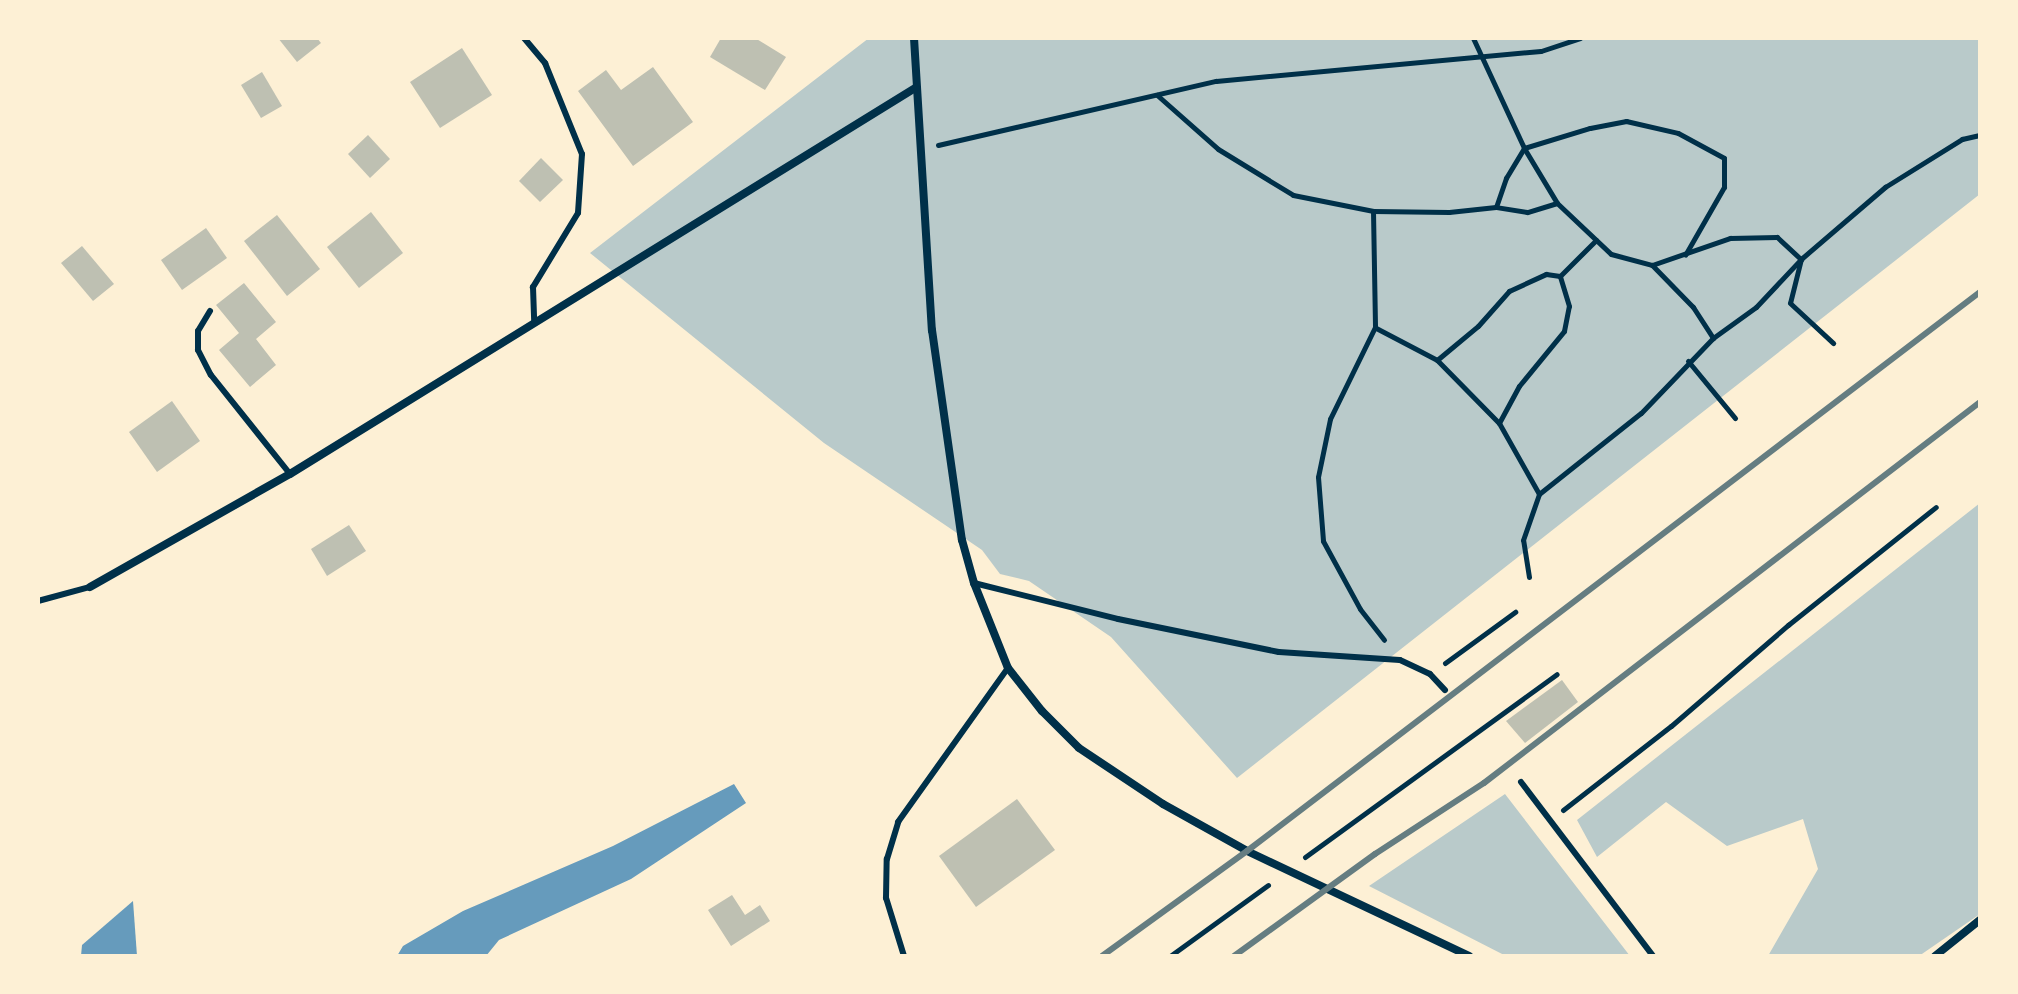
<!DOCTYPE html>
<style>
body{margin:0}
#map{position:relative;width:2018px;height:994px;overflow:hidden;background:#fdf0d5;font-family:Overpass,sans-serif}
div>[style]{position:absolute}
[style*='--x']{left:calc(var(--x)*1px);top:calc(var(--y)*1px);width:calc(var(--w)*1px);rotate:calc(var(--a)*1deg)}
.green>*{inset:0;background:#b9caca}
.water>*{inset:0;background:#669bbc}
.building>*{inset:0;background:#bec0b2}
.path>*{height:5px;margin:-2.5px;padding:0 2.5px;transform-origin:2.5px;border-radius:2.5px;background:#003049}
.service>*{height:6px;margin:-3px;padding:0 3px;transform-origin:3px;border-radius:3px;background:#003049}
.minor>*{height:8px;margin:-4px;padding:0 4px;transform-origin:4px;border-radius:4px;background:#003049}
.rail>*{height:6px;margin:-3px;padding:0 3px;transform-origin:3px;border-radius:3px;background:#657d81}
span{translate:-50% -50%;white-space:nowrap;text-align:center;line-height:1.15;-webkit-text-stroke:6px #fdf0d5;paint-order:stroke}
.frame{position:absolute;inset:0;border:40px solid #fdf0d5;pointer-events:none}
</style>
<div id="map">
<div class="green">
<i style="clip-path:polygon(869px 38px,1980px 38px,1980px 194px,1237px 778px,1111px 637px,1029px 581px,1000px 574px,982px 550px,824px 443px,590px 253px)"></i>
<i style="clip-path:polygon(1980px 503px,1980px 914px,1919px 956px,1768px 956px,1818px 869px,1803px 819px,1727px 846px,1666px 802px,1597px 857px,1577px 820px)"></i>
<i style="clip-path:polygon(1505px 794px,1538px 837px,1630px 956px,1506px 956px,1369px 886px)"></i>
</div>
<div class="water">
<i style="clip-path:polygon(734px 784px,746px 803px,631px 879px,499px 940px,486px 956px,397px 956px,403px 946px,463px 911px,613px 846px)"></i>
<i style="clip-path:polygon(133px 901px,137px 956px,81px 956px,82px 945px)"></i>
</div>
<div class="building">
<i style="clip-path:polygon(278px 38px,317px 38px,321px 43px,297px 62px)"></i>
<i style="clip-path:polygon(721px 38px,755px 38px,786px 57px,765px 90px,710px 57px)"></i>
<i style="clip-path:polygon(462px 48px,492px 95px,440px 128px,410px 82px)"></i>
<i style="clip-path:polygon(653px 67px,693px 122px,633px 166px,578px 91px,606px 70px,621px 90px)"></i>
<i style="clip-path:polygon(262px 72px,282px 106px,261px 118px,241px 85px)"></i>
<i style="clip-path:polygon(368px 135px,390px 159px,370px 178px,348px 154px)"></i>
<i style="clip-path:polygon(541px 158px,563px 180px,540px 202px,519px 181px)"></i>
<i style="clip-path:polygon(371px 212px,403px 253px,359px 288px,327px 247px)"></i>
<i style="clip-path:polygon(277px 215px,320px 269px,287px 296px,244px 241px)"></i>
<i style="clip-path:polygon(206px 228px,227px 258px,182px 290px,161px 260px)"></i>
<i style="clip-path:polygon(82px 246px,114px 284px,93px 301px,61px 263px)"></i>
<i style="clip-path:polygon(244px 283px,276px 322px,256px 339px,276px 365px,250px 387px,219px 350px,239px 333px,216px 305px)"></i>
<i style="clip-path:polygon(172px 401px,200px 441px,157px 472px,129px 432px)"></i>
<i style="clip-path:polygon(349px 525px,366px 551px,327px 576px,311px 549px)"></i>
<i style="clip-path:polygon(1562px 680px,1578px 702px,1525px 743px,1506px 721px)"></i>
<i style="clip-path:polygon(1017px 799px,1055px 850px,976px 907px,939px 856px)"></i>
<i style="clip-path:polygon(732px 895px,745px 915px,760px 905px,770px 921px,731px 946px,708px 910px)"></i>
</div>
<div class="path">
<i style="--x:1473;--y:38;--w:121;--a:65.1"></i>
<i style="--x:1524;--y:148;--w:64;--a:59"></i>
<i style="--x:1557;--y:203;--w:74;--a:43.4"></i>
<i style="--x:1611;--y:254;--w:42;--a:15"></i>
<i style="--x:1652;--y:265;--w:83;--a:-19.1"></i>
<i style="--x:1730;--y:238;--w:47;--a:-1.2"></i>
<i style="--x:1777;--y:237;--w:33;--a:43"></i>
<i style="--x:1801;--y:259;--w:45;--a:104"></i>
<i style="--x:1790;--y:303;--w:59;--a:42.9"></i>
<i style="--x:1157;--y:95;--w:81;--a:41.5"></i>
<i style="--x:1218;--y:149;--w:88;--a:31.5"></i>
<i style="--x:1293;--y:195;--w:82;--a:11.3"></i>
<i style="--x:1373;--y:211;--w:76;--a:0.8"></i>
<i style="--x:1449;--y:212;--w:47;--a:-6.1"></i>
<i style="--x:938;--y:145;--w:285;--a:-13"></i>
<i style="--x:1216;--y:81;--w:326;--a:-5.3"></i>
<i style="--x:1541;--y:51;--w:41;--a:-18.4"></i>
<i style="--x:1557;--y:203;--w:31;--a:163"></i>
<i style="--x:1527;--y:212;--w:31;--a:-171"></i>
<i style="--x:1496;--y:207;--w:31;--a:-71"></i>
<i style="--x:1506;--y:178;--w:35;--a:-59"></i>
<i style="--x:1524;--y:148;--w:69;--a:-16.9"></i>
<i style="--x:1590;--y:128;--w:37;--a:-11"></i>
<i style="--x:1626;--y:121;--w:53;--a:13"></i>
<i style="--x:1678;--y:133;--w:52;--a:28.5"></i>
<i style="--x:1724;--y:158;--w:29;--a:90"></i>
<i style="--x:1724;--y:187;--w:78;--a:119.8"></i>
<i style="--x:1373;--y:211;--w:116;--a:89"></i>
<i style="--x:1375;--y:327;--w:102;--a:116.1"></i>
<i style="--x:1330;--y:419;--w:59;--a:101.7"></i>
<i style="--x:1318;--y:477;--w:64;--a:85.5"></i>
<i style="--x:1323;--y:541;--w:77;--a:61.4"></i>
<i style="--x:1360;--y:609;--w:39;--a:52"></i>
<i style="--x:1652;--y:265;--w:59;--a:45.7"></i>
<i style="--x:1693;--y:307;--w:37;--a:57"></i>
<i style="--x:1376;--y:328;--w:69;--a:27.7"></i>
<i style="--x:1437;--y:360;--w:88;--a:45.5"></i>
<i style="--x:1499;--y:423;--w:81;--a:60.6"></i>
<i style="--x:1437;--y:360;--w:53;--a:-39.7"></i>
<i style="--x:1478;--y:326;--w:47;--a:-48.5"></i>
<i style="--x:1509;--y:291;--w:41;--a:-24.7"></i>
<i style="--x:1546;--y:274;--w:14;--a:8"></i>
<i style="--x:1688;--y:361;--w:74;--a:50.5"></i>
<i style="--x:1499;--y:423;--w:42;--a:-61.6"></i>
<i style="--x:1519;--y:386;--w:71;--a:-50.7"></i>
<i style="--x:1564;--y:331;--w:25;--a:-79"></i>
<i style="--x:1569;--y:306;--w:31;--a:-107"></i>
<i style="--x:1560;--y:276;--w:51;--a:-45"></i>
<i style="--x:1529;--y:577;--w:37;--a:-99"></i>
<i style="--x:1523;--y:540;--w:49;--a:-70.8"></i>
<i style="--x:1539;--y:494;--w:130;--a:-38.5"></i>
<i style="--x:1641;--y:413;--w:104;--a:-46.2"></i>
<i style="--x:1713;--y:338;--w:53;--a:-35.8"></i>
<i style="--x:1756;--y:307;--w:66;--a:-46.8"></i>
<i style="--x:1801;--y:259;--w:111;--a:-40.6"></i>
<i style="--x:1885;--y:187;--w:91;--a:-31.9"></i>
<i style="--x:1962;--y:139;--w:18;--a:-13"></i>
<i style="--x:1445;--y:663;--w:87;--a:-36.1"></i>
<i style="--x:1563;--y:810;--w:137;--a:-37.9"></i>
<i style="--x:1671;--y:726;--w:155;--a:-40.8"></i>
<i style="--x:1788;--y:625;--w:189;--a:-38.6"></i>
<i style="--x:1305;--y:857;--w:311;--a:-36"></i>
<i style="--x:1170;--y:956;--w:121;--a:-35.9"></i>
</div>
<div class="service">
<i style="--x:524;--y:38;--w:33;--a:50"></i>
<i style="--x:545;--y:63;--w:98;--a:67.9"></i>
<i style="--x:582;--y:154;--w:59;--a:93.9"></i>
<i style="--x:578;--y:213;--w:87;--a:121.3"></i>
<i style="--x:533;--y:287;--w:33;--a:88"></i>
<i style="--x:210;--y:311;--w:23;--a:121"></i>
<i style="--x:198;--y:331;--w:19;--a:90"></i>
<i style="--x:198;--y:350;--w:28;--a:63"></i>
<i style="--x:211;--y:375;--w:127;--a:51.4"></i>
<i style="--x:974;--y:583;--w:148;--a:14"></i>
<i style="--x:1118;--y:619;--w:164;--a:11.6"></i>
<i style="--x:1279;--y:652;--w:121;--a:3.8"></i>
<i style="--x:1400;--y:660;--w:33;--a:25"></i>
<i style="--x:1430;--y:674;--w:22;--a:47"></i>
<i style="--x:38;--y:601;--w:54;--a:-15.1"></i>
<i style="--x:1521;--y:782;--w:218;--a:52.8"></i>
<i style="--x:904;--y:956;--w:61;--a:-107.2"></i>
<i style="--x:886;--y:898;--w:39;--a:-89"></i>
<i style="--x:887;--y:859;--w:39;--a:-73"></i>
<i style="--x:898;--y:822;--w:189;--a:-54.5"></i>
</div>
<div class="minor">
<i style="--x:914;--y:38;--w:293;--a:86.5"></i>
<i style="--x:932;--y:330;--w:212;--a:81.9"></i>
<i style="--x:962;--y:540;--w:45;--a:74.4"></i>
<i style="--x:974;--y:583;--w:92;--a:68.2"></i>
<i style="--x:1008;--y:668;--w:55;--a:51.7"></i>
<i style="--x:1042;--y:711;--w:52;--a:45"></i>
<i style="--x:1079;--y:748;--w:101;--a:33.7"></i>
<i style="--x:1163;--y:804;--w:96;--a:29.2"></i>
<i style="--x:1247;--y:851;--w:246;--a:25.3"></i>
<i style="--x:90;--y:587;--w:230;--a:-29.5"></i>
<i style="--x:290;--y:474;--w:735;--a:-31.7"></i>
<i style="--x:1935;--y:956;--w:58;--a:-38.7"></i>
</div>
<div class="rail">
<i style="--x:1102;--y:956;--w:179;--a:-35.9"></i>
<i style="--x:1247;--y:851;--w:922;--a:-37.33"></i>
<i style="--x:1234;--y:956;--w:174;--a:-35.9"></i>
<i style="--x:1375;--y:854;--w:130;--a:-33.1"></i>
<i style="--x:1484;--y:783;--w:625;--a:-37.53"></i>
</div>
<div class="frame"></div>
</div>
